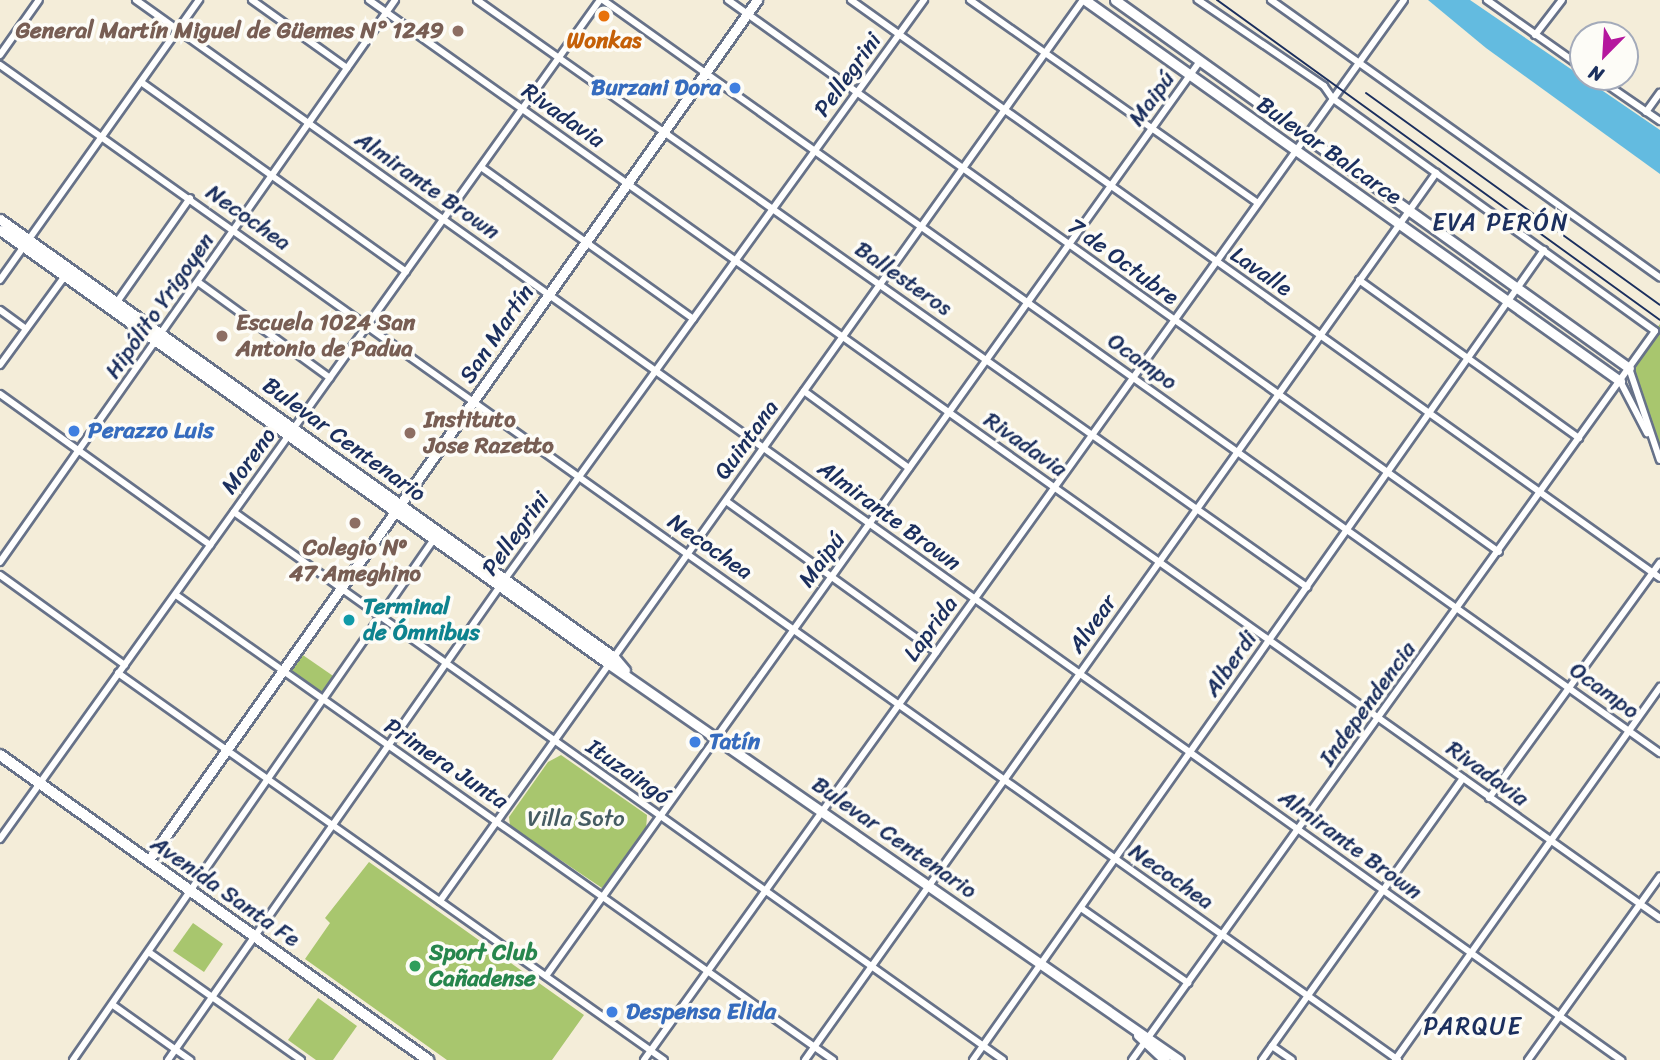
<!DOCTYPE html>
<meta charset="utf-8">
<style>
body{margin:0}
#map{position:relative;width:1660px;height:1060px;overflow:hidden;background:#f4edd9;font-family:Sriracha,sans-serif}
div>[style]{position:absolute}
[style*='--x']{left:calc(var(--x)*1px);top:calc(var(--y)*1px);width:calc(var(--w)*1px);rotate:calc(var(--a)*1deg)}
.green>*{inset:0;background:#a8c66e}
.water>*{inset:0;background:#63bbe0}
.roads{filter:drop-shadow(2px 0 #677289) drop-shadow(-2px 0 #677289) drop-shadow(0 2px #677289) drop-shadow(0 -2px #677289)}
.minor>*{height:6px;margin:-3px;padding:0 3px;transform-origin:3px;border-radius:3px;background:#fff}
.secondary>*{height:9px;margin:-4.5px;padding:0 4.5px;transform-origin:4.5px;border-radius:4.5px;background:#fff}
.primary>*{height:10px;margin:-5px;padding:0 5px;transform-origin:5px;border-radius:5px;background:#fff}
.rail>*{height:2px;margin:-1px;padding:0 1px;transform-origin:1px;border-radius:1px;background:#1b2f5e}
.dots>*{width:19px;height:19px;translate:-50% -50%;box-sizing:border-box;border:4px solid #fdfcf7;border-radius:50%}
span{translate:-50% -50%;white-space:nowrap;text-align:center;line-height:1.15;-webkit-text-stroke:7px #fdfcf7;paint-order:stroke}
.education-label{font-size:23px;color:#785e54;font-weight:700}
.right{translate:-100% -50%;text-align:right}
.left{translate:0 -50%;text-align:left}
.food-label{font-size:23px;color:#c56008;font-weight:700}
.street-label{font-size:23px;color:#1b2f5e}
.shop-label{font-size:23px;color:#366cbe;font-weight:700}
.culture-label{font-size:23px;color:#0d838f;font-weight:700}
.park-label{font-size:23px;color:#455c63}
.leisure-label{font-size:23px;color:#27864d;font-weight:700}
.neighbourhood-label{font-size:24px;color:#1b2f5e;letter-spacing:2px}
.north{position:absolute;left:1569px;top:21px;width:70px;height:70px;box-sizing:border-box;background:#fdfcf7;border:2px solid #a3aaba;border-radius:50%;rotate:204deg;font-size:19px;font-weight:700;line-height:28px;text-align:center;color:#1b2f5e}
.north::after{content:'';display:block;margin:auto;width:24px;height:32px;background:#b5179e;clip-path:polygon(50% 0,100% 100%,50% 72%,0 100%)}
</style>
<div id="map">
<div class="green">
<i style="clip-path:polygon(1660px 324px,1660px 460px,1629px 368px)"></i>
<i style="clip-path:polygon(297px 651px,339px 680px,324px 701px,283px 671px)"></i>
<i style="clip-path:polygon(561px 755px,647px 815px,646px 830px,602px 888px,510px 826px,509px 817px,548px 762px)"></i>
<i style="clip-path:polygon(369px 862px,584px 1015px,552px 1060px,447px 1060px,305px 959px,330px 923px,325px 918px)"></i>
<i style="clip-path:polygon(193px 923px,223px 944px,204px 972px,173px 951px)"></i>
<i style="clip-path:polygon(318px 998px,357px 1026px,333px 1060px,316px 1060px,288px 1040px)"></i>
</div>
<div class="water">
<i style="clip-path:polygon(1428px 0,1470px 0,1660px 130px,1660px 174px,1486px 48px)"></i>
</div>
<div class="roads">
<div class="minor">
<i style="--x:136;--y:0;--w:1825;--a:35.52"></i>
<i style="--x:252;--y:0;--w:117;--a:35.6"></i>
<i style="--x:369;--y:0;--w:1584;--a:35.42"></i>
<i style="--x:477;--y:0;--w:1017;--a:35.27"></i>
<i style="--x:603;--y:0;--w:1298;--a:35.47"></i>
<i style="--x:728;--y:0;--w:948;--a:35.6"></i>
<i style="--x:851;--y:0;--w:994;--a:35.54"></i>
<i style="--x:970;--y:0;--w:352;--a:35.2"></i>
<i style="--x:1271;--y:0;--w:478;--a:35.5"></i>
<i style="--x:1487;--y:0;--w:118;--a:35.3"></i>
<i style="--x:1535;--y:35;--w:44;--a:-52.4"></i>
<i style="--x:0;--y:55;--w:67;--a:-54.7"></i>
<i style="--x:0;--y:65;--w:1716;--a:35.44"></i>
<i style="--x:1596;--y:77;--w:78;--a:34.5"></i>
<i style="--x:141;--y:82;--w:326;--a:35.6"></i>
<i style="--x:1646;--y:112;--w:24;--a:-54"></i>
<i style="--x:481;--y:167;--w:261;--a:35.6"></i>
<i style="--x:0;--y:280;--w:344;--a:-54.6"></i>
<i style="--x:1359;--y:280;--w:271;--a:35.7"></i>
<i style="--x:198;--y:282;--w:163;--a:36"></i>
<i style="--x:117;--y:302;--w:127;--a:-54.9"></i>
<i style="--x:0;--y:310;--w:32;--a:36"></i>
<i style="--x:0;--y:365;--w:110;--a:-53.9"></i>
<i style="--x:1629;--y:368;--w:97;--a:71.4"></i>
<i style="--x:1620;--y:381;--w:59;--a:62.6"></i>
<i style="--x:804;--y:391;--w:130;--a:36.3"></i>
<i style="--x:0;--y:394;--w:259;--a:35.7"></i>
<i style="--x:726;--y:501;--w:259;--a:35.7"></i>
<i style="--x:234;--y:512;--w:944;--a:35.47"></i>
<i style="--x:0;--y:562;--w:687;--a:-54.9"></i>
<i style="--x:0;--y:575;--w:154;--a:35.8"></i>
<i style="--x:176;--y:595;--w:805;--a:35.29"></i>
<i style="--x:118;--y:673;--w:669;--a:35.33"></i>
<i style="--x:1489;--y:798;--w:291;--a:-54"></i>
<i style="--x:0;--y:839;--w:1031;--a:-54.43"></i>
<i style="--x:440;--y:901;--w:1107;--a:-54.49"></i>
<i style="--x:1081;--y:908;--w:131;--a:35"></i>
<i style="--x:150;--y:953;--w:185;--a:35.3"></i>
<i style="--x:546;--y:976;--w:1125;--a:-54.44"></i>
<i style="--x:113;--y:1005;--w:95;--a:35.5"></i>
<i style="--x:1272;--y:1046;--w:24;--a:35"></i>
<i style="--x:73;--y:1060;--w:634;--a:-55.28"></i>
<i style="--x:168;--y:1060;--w:587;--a:-54.98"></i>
<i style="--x:505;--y:579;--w:715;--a:-54.11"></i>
<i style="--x:644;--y:1060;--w:1304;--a:-54.36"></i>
<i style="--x:805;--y:1060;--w:1089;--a:-54.57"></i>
<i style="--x:973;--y:1060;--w:991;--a:-54.82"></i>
<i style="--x:1132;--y:1060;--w:897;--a:-54.34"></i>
<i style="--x:1655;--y:331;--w:397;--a:-144.2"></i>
<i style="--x:1333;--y:99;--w:16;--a:-125"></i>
<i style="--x:1324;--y:86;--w:153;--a:-145.7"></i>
<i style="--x:1262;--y:1060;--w:346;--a:-54.5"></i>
<i style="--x:1395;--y:1060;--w:458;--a:-54.6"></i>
<i style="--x:1528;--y:1060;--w:226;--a:-54.3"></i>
</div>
<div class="secondary">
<i style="--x:1085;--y:0;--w:657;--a:35.46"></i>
<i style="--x:1115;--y:0;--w:632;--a:35.6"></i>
<i style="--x:0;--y:219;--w:754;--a:35.5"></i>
<i style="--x:614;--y:657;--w:17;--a:50"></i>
<i style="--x:0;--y:230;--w:748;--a:35.48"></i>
<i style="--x:609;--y:664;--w:694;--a:34.79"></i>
<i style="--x:148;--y:861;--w:1055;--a:-54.73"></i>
<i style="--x:1138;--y:1035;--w:37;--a:43"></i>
</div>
<div class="primary">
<i style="--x:0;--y:755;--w:526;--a:35.47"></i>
</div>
</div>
<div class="rail">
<i style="--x:1217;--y:0;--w:546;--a:35.84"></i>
<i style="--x:1366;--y:93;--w:362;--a:35.8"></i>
</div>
<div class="dots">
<i style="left:604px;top:16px;background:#e8710a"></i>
<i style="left:458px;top:31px;background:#8d6e63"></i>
<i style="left:735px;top:88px;background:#3f7fe0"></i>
<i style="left:222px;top:336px;background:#8d6e63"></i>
<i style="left:74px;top:431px;background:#3f7fe0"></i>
<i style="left:410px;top:433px;background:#8d6e63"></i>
<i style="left:355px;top:523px;background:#8d6e63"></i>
<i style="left:349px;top:620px;background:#0f9aa8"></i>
<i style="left:695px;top:742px;background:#3f7fe0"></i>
<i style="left:415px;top:966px;background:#2e9e5b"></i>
<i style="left:612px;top:1012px;background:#3f7fe0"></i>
</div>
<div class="education-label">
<span class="right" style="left:444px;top:31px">General Martín Miguel de Güemes N° 1249</span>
<span class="left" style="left:236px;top:336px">Escuela 1024 San<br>Antonio de Padua</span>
<span class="left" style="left:424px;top:433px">Instituto<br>Jose Razetto</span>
<span style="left:355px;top:561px">Colegio Nº<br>47 Ameghino</span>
</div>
<div class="food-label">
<span style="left:604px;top:41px">Wonkas</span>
</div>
<div class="street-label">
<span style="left:848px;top:75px;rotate:-54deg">Pellegrini</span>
<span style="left:1152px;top:99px;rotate:-54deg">Maipú</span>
<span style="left:563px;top:116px;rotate:35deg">Rivadavia</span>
<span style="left:1329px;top:151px;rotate:35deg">Bulevar Balcarce</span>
<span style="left:427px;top:186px;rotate:35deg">Almirante Brown</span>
<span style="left:248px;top:218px;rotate:35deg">Necochea</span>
<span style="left:1123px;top:262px;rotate:36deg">7 de Octubre</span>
<span style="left:1261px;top:272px;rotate:35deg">Lavalle</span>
<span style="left:903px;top:279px;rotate:35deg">Ballesteros</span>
<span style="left:160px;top:306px;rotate:-55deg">Hipólito Yrigoyen</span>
<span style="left:497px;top:334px;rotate:-56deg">San Martín</span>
<span style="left:1142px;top:362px;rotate:36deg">Ocampo</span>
<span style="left:344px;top:440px;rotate:36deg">Bulevar Centenario</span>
<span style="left:747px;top:440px;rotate:-54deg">Quintana</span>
<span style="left:1025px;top:445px;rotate:35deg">Rivadavia</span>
<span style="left:249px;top:461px;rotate:-54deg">Moreno</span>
<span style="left:889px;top:516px;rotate:36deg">Almirante Brown</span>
<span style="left:516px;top:534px;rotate:-54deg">Pellegrini</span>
<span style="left:710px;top:547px;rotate:35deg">Necochea</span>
<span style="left:822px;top:560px;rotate:-54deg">Maipú</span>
<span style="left:1093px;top:624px;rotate:-55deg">Alvear</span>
<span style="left:931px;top:629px;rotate:-54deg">Laprida</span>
<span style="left:1231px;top:664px;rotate:-55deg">Alberdi</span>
<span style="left:1604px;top:691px;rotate:36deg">Ocampo</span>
<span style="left:1368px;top:704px;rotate:-54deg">Independencia</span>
<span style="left:446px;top:764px;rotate:34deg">Primera Junta</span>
<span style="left:628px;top:772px;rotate:35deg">Ituzaingó</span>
<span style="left:1487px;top:774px;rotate:36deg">Rivadavia</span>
<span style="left:894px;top:838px;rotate:35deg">Bulevar Centenario</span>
<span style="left:1350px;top:845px;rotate:36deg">Almirante Brown</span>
<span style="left:1171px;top:877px;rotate:35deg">Necochea</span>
<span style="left:225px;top:892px;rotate:35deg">Avenida Santa Fe</span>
</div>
<div class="shop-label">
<span class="right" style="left:721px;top:88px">Burzani Dora</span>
<span class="left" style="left:88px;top:431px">Perazzo Luis</span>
<span class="left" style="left:709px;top:742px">Tatín</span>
<span class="left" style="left:626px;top:1012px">Despensa Elida</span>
</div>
<div class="culture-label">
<span class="left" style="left:363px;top:620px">Terminal<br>de Ómnibus</span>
</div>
<div class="park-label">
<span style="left:576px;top:819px">Villa Soto</span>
</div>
<div class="leisure-label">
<span class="left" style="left:429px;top:966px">Sport Club<br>Cañadense</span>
</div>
<div class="neighbourhood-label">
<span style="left:1501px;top:223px">EVA PERÓN</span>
<span style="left:1473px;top:1027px">PARQUE</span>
</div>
<div class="north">N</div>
</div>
